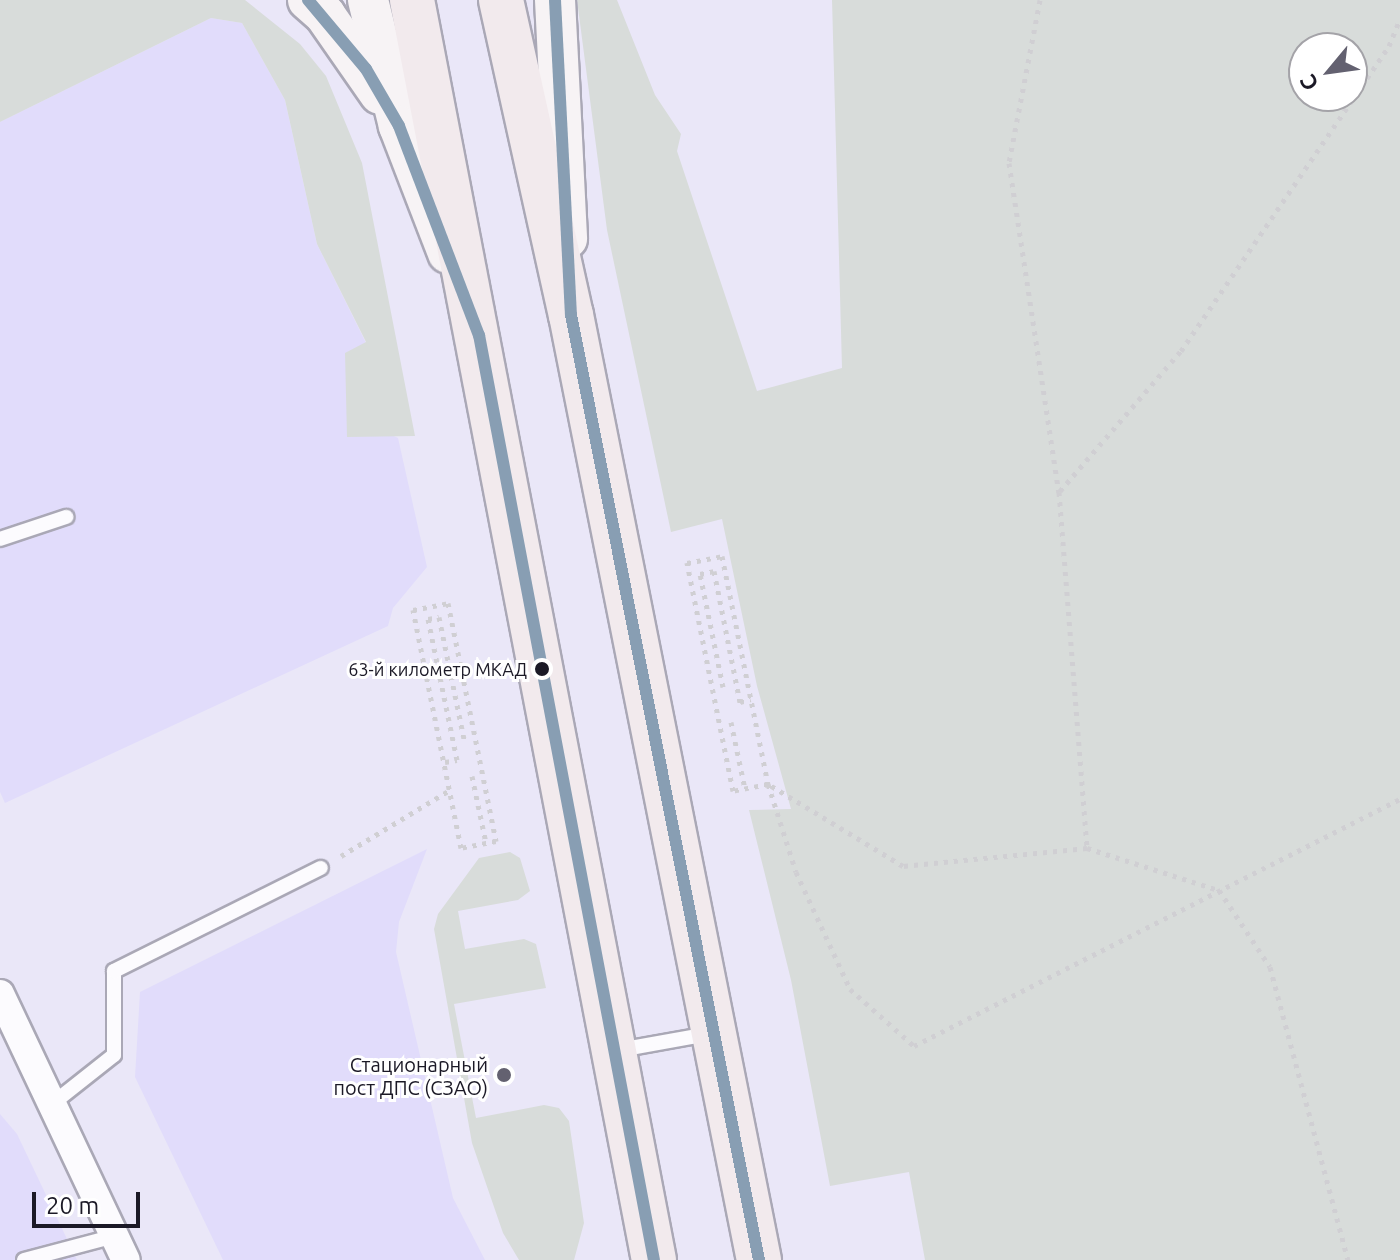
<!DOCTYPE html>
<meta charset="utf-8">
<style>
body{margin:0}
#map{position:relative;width:1400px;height:1260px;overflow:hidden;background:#eae7f8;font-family:Ubuntu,sans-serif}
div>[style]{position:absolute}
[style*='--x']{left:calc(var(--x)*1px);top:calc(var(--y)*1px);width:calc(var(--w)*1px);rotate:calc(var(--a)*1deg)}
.built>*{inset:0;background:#e1dcfb}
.green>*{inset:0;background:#d8dcda}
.path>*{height:5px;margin-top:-2.5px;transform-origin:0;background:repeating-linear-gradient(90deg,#d0cfd3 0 4px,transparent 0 10px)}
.roads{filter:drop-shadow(2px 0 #aaa8b6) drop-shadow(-2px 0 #aaa8b6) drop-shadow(0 2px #aaa8b6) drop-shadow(0 -2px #aaa8b6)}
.lane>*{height:14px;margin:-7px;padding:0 7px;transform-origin:7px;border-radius:7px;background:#fcfbfe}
.street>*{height:28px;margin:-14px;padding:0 14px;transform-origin:14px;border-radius:14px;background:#fcfbfe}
.secondary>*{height:40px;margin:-20px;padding:0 20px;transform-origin:20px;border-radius:20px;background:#f7f3f5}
.primary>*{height:44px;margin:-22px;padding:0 22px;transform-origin:22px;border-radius:22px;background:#f2eaed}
.bus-1>*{height:12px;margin:-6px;padding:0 6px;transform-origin:6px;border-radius:6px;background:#889eb3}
.dots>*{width:22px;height:22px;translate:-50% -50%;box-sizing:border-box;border:4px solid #fff;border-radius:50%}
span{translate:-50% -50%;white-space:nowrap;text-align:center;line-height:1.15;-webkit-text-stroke:6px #fff;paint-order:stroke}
.bus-label{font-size:18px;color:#1b1926}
.right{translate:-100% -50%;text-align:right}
.poi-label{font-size:20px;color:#1b1926}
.north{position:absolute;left:1288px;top:32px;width:80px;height:80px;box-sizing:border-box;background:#fff;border:2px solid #a4a3a8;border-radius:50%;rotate:241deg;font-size:22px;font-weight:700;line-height:32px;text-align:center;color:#1b1926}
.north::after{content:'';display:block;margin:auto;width:28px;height:36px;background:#636170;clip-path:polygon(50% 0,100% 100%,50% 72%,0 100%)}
.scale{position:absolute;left:32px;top:1192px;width:108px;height:36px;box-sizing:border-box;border:4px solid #1b1926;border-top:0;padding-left:10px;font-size:24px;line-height:28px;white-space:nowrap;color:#1b1926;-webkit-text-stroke:6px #fff;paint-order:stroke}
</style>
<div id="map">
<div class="built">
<i style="clip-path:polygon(211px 18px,242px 23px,285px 100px,317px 244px,366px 343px,347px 437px,387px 433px,398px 438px,427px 567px,393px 608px,388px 626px,5px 803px,0 792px,0 122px)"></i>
<i style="clip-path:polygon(427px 849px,399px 922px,396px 952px,453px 1198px,485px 1260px,223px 1260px,135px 1077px,140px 992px)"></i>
<i style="clip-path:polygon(0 1114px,17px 1134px,77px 1260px,0 1260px)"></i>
</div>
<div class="green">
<i style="clip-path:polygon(0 0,245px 0,300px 44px,326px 76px,362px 163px,415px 436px,347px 437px,345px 353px,366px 342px,317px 244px,285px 100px,242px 23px,211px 18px,0 122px)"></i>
<i style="clip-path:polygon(evenodd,577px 0,617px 0,655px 95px,681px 134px,677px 151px,757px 391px,842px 368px,832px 0,1400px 0,1400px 1260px,925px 1260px,909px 1172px,830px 1186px,791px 980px,749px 810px,791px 809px,757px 686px,722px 519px,671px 532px,607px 230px,577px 0,1304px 48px,1352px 48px,1352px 96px,1304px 96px,1304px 48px)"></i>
<i style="clip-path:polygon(510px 852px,520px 858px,530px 891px,518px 900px,458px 911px,465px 949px,524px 939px,536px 944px,546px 988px,454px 1004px,476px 1118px,544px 1105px,559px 1108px,569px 1121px,584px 1223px,574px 1260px,519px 1260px,503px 1233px,472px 1143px,434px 929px,438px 914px,479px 858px)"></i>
</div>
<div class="path">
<i style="--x:1040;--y:0;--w:166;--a:100.8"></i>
<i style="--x:1009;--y:163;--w:333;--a:81.4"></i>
<i style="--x:1059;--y:492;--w:357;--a:85.5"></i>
<i style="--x:1087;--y:848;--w:139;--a:17.7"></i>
<i style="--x:1219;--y:890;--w:92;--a:56.5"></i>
<i style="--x:1270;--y:967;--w:303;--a:75.1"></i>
<i style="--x:1060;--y:491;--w:185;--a:-49.2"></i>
<i style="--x:1181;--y:351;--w:369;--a:-55.7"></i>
<i style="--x:1389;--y:46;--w:29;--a:-68"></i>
<i style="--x:448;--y:603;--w:243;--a:78.6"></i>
<i style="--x:496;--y:841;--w:36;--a:169"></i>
<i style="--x:461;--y:848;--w:243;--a:-101.4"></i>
<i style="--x:413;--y:610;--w:36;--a:-11"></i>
<i style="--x:723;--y:687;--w:115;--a:-101.5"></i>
<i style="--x:700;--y:574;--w:14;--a:-12"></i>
<i style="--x:714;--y:571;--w:134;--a:78.8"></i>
<i style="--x:740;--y:702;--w:11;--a:-15"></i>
<i style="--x:731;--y:722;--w:68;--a:78.2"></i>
<i style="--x:445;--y:762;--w:12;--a:-9"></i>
<i style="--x:457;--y:760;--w:144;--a:-101.6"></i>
<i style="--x:428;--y:619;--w:11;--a:-10"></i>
<i style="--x:439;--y:617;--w:125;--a:78.4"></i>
<i style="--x:472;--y:776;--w:68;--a:78.2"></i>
<i style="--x:1087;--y:848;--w:185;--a:174.4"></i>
<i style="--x:903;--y:866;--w:158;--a:-148.7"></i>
<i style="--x:768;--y:784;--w:36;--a:169"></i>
<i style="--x:733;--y:791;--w:233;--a:-101.4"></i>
<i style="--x:687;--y:563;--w:36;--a:-11"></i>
<i style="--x:722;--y:556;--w:233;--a:78.6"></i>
<i style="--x:768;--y:784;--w:92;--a:72.3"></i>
<i style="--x:796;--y:872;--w:129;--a:65.2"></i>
<i style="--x:850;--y:989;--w:86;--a:41.7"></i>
<i style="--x:914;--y:1046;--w:545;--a:-26.94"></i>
<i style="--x:341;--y:856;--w:127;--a:-31.2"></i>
</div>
<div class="roads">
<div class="lane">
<i style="--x:0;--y:539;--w:70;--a:-18.4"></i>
<i style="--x:619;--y:1050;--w:90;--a:-10.2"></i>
<i style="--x:52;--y:1104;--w:79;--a:-38.3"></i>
<i style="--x:114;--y:1055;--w:84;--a:-90"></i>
<i style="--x:114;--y:971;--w:231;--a:-26.5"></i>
<i style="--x:24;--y:1260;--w:94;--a:-14.8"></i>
</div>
<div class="street">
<i style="--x:0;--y:994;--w:294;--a:64.7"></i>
</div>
<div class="secondary">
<i style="--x:308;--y:0;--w:23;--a:41"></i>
<i style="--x:325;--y:15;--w:96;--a:55.2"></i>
<i style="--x:368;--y:0;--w:130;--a:76.2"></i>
<i style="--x:399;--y:126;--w:136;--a:68.9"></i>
<i style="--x:555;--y:0;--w:239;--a:87.1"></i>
</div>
<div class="primary">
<i style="--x:412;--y:0;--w:1283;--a:79.13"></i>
<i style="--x:501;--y:0;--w:323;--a:77.5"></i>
<i style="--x:571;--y:315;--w:964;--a:78.75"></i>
</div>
</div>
<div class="bus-1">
<i style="--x:308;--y:0;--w:90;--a:50"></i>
<i style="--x:366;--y:69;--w:66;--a:59.9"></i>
<i style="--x:399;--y:126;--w:224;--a:69.1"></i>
<i style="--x:479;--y:335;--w:941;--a:79.29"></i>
<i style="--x:555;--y:0;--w:315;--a:87.1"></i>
<i style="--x:571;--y:315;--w:964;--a:78.75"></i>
</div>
<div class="dots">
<i style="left:542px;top:669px;background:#1b1926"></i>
<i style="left:504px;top:1075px;background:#636170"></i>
</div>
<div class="bus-label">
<span class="right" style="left:527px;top:669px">63-й километр МКАД</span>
</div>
<div class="poi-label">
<span class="right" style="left:488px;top:1076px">Стационарный<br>пост ДПС (СЗАО)</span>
</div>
<div class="north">С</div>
<div class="scale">20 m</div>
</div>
